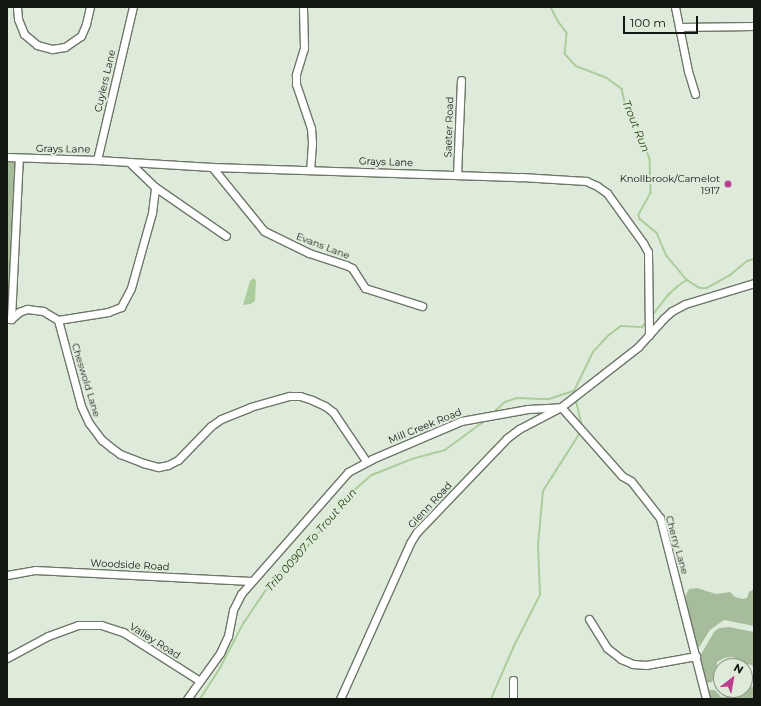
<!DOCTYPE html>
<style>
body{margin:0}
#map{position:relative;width:761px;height:706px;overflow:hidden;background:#dfebda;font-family:Montserrat,sans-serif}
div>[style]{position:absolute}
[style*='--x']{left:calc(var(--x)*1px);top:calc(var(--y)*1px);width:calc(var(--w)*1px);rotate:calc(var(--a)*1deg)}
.green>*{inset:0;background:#a6bc9b}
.water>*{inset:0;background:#abcd9b}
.stream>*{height:1.5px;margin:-0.75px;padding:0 0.75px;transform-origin:0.75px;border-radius:0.75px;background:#abcd9b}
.roads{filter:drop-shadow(1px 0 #6d7768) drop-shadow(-1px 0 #6d7768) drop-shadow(0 1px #6d7768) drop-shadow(0 -1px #6d7768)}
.minor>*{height:7px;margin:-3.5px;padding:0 3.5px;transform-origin:3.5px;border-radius:3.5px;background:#fff}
.dots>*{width:11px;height:11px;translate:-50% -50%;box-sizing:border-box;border:2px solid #dfebda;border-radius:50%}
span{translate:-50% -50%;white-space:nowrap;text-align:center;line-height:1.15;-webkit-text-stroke:4px #dfebda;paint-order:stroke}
.street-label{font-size:10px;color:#131711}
.poi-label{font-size:10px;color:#131711}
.right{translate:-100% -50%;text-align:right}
.water-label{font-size:11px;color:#23430f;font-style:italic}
.frame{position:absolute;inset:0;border:8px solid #131711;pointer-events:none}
.north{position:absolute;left:713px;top:658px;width:40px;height:40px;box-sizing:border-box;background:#dfebda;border:1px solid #8d968a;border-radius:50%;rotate:31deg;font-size:11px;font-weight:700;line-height:16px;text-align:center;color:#131711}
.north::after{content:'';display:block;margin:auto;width:14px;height:18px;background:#bb3e8d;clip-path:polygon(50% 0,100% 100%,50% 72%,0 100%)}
.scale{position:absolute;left:623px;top:16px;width:75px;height:18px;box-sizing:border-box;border:2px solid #131711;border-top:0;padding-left:5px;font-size:12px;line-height:14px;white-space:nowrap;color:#131711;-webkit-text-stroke:3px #dfebda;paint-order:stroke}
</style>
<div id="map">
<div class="green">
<i style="clip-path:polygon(7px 157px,19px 158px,11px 319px,7px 319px)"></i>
<i style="clip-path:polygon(697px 588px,716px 594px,730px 592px,735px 597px,743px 599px,747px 598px,749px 592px,754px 589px,754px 626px,724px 620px,710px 630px,698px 649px,685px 597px,689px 589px)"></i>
<i style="clip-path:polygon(729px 627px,754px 632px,754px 668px,752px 665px,741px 663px,733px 657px,724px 658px,717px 662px,717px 674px,712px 682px,706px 683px,700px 656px,714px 632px,719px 628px)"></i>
<i style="clip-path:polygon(751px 687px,754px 687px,754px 699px,709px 699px,707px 690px,715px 690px,721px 697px,727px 697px)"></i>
</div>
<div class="water">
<i style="clip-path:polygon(254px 278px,256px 281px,255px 301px,251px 304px,243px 305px,250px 281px)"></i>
</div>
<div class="stream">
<i style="--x:551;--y:7;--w:16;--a:63"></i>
<i style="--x:558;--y:21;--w:15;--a:53"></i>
<i style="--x:567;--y:33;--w:21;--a:95"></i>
<i style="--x:565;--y:54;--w:16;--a:47"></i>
<i style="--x:576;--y:66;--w:33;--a:21"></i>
<i style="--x:607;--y:78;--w:19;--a:36"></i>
<i style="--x:622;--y:89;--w:22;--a:77"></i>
<i style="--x:627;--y:110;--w:22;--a:58"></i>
<i style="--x:639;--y:129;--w:33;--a:70"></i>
<i style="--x:650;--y:160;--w:33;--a:88"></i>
<i style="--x:651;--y:193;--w:25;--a:119"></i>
<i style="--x:639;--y:215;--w:4;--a:76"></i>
<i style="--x:640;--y:219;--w:22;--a:39"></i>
<i style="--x:657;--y:233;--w:25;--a:67"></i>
<i style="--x:667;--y:256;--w:31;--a:50"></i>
<i style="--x:687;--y:280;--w:15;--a:32"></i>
<i style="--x:700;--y:288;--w:7;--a:0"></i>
<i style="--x:707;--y:288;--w:26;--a:-29"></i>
<i style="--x:730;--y:275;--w:22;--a:-39"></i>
<i style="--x:747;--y:261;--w:7;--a:-16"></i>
<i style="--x:651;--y:317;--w:28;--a:-52"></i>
<i style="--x:668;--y:295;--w:13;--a:-42"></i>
<i style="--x:678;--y:286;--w:11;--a:-34"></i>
<i style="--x:576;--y:399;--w:28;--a:77"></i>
<i style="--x:493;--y:413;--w:16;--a:-43"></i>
<i style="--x:505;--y:402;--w:13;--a:-18"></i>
<i style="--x:517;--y:398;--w:32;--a:2"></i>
<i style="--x:549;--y:399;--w:26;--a:-18"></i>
<i style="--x:574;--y:391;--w:43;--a:-64"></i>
<i style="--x:593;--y:352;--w:23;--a:-47"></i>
<i style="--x:609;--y:335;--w:15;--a:-37"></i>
<i style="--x:621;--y:326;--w:21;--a:3"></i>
<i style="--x:642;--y:327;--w:6;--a:-45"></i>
<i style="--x:200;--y:699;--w:37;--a:-57"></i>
<i style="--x:220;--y:668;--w:50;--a:-62.4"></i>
<i style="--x:243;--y:624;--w:48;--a:-56"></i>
<i style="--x:270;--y:584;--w:35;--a:-49"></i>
<i style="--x:293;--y:558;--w:19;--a:-39"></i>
<i style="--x:308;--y:546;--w:68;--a:-50.9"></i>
<i style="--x:351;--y:493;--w:28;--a:-41"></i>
<i style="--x:372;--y:475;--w:43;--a:-21.8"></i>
<i style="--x:412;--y:459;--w:34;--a:-15"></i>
<i style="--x:445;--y:450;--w:51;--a:-36.2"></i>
<i style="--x:491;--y:699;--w:58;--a:-66.5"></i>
<i style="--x:514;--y:646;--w:57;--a:-63"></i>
<i style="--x:540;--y:595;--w:50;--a:-92.3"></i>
<i style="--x:538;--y:545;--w:54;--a:-84.7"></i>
<i style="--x:543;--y:491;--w:69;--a:-57.5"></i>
</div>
<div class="roads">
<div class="minor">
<i style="--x:17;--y:7;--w:12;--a:85"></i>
<i style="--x:18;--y:19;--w:16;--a:68"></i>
<i style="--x:24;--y:34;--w:17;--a:40"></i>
<i style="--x:37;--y:45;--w:16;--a:15"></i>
<i style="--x:52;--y:49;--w:13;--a:-9"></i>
<i style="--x:65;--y:47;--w:19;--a:-35"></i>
<i style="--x:81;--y:36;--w:13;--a:-67"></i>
<i style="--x:86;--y:24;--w:17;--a:-77"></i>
<i style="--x:303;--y:7;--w:41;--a:88.6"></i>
<i style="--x:304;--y:48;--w:28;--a:107"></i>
<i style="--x:296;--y:75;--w:9;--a:90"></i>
<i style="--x:296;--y:84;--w:46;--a:71.2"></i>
<i style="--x:311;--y:128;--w:15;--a:86"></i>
<i style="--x:312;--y:143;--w:26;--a:94"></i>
<i style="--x:675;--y:7;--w:65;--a:78.5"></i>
<i style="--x:688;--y:71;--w:24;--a:73"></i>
<i style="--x:679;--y:27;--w:75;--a:-0.8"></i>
<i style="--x:7;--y:157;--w:90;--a:1.9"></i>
<i style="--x:97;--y:160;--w:115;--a:3.5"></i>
<i style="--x:212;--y:167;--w:309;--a:1.9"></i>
<i style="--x:521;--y:177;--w:65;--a:3.5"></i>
<i style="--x:586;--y:181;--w:12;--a:24"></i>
<i style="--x:597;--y:186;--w:12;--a:35"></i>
<i style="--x:607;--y:193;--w:62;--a:54.2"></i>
<i style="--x:643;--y:243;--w:10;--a:61"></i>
<i style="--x:648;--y:252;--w:83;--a:89.3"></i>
<i style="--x:97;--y:160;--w:157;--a:-76.8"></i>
<i style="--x:212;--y:167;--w:82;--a:50.9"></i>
<i style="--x:264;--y:231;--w:50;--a:26.1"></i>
<i style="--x:309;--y:253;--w:39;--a:18"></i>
<i style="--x:346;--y:265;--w:7;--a:27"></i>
<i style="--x:352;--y:268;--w:24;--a:57"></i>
<i style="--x:365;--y:288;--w:60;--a:17.5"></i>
<i style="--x:457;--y:175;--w:95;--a:-87.6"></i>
<i style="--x:155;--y:187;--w:86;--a:34.6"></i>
<i style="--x:7;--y:319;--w:4;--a:0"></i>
<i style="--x:11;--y:319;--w:11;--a:-41"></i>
<i style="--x:19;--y:312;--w:9;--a:-21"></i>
<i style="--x:27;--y:309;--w:16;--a:7"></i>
<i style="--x:43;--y:311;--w:17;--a:31"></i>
<i style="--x:58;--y:320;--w:89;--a:75"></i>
<i style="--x:81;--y:406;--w:19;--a:65"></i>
<i style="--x:89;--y:423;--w:21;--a:53"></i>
<i style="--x:102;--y:440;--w:13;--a:39"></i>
<i style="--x:112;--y:448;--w:10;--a:37"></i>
<i style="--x:120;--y:454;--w:25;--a:21"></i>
<i style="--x:143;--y:463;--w:16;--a:15"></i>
<i style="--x:158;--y:467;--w:10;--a:-11"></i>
<i style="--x:168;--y:465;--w:11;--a:-27"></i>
<i style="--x:178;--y:460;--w:47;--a:-45.9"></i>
<i style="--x:211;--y:426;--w:12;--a:-35"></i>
<i style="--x:221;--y:419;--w:31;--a:-22"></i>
<i style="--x:250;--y:407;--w:41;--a:-15.8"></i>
<i style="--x:289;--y:396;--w:11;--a:0"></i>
<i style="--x:300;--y:396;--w:13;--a:18"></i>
<i style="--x:312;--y:400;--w:14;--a:25"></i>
<i style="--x:325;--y:406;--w:10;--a:37"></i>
<i style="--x:333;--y:412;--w:59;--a:56"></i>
<i style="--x:11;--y:319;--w:161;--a:-87.2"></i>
<i style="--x:58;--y:320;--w:51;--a:-9.1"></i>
<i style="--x:108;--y:312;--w:14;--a:-21"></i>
<i style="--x:121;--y:307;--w:21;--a:-62"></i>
<i style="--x:131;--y:288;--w:78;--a:-74.4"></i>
<i style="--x:152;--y:213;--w:26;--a:-83"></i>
<i style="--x:155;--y:187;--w:35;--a:-136"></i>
<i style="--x:7;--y:575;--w:28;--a:-10"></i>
<i style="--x:35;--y:570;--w:216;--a:2.9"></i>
<i style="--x:589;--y:619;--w:34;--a:58"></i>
<i style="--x:607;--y:648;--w:18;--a:38"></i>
<i style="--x:621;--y:659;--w:13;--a:23"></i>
<i style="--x:633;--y:664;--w:13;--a:4"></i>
<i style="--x:646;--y:665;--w:51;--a:-10.2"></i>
<i style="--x:7;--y:658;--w:47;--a:-28.2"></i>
<i style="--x:48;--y:636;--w:32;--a:-20"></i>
<i style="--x:78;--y:625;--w:23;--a:0"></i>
<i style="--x:101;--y:625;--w:23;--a:18"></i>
<i style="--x:123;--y:632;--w:91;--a:32.5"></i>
<i style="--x:187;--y:699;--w:57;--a:-54.3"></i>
<i style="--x:220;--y:653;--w:19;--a:-65"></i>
<i style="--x:228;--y:636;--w:26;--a:-79"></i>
<i style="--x:233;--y:610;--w:18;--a:-63"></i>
<i style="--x:241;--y:594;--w:162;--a:-48.7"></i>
<i style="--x:348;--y:472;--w:27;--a:-28"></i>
<i style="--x:372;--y:459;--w:97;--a:-23.1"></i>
<i style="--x:461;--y:421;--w:68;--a:-10.2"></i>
<i style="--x:528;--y:409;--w:33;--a:-3"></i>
<i style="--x:561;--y:407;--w:98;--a:-37.9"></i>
<i style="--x:638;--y:347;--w:38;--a:-48"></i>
<i style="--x:663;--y:319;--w:12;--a:-42"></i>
<i style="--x:672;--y:311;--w:15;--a:-28"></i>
<i style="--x:685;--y:304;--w:72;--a:-16.9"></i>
<i style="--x:340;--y:699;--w:171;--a:-65.8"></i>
<i style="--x:410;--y:543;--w:13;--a:-58"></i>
<i style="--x:417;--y:532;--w:130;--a:-46.2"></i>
<i style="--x:507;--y:438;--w:15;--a:-37"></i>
<i style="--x:519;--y:429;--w:47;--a:-27.6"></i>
<i style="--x:561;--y:407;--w:92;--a:48.5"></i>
<i style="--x:622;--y:476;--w:10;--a:29"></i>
<i style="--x:631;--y:481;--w:47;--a:51.9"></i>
<i style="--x:660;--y:518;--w:187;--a:75.7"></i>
<i style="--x:513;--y:699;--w:19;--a:-90"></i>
</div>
</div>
<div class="dots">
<i style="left:728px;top:184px;background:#bb3e8d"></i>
</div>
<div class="street-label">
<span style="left:105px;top:81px;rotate:-77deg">Cuylers Lane</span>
<span style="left:449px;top:127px;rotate:-88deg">Saeter Road</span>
<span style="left:63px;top:149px;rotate:1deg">Grays Lane</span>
<span style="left:386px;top:162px;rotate:2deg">Grays Lane</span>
<span style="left:323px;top:246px;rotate:21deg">Evans Lane</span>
<span style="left:86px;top:380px;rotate:73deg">Cheswold Lane</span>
<span style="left:425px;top:426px;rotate:-22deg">Mill Creek Road</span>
<span style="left:430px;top:505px;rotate:-47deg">Glenn Road</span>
<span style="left:677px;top:545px;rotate:74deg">Cherry Lane</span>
<span style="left:130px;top:565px;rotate:3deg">Woodside Road</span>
<span style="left:155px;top:641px;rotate:32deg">Valley Road</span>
</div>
<div class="poi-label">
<span class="right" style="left:720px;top:184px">Knollbrook/Camelot<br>1917</span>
</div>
<div class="water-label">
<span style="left:636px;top:126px;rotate:68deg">Trout Run</span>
<span style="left:311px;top:540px;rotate:-49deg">Trib 00907 To Trout Run</span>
</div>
<div class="frame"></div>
<div class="north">N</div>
<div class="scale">100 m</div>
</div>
